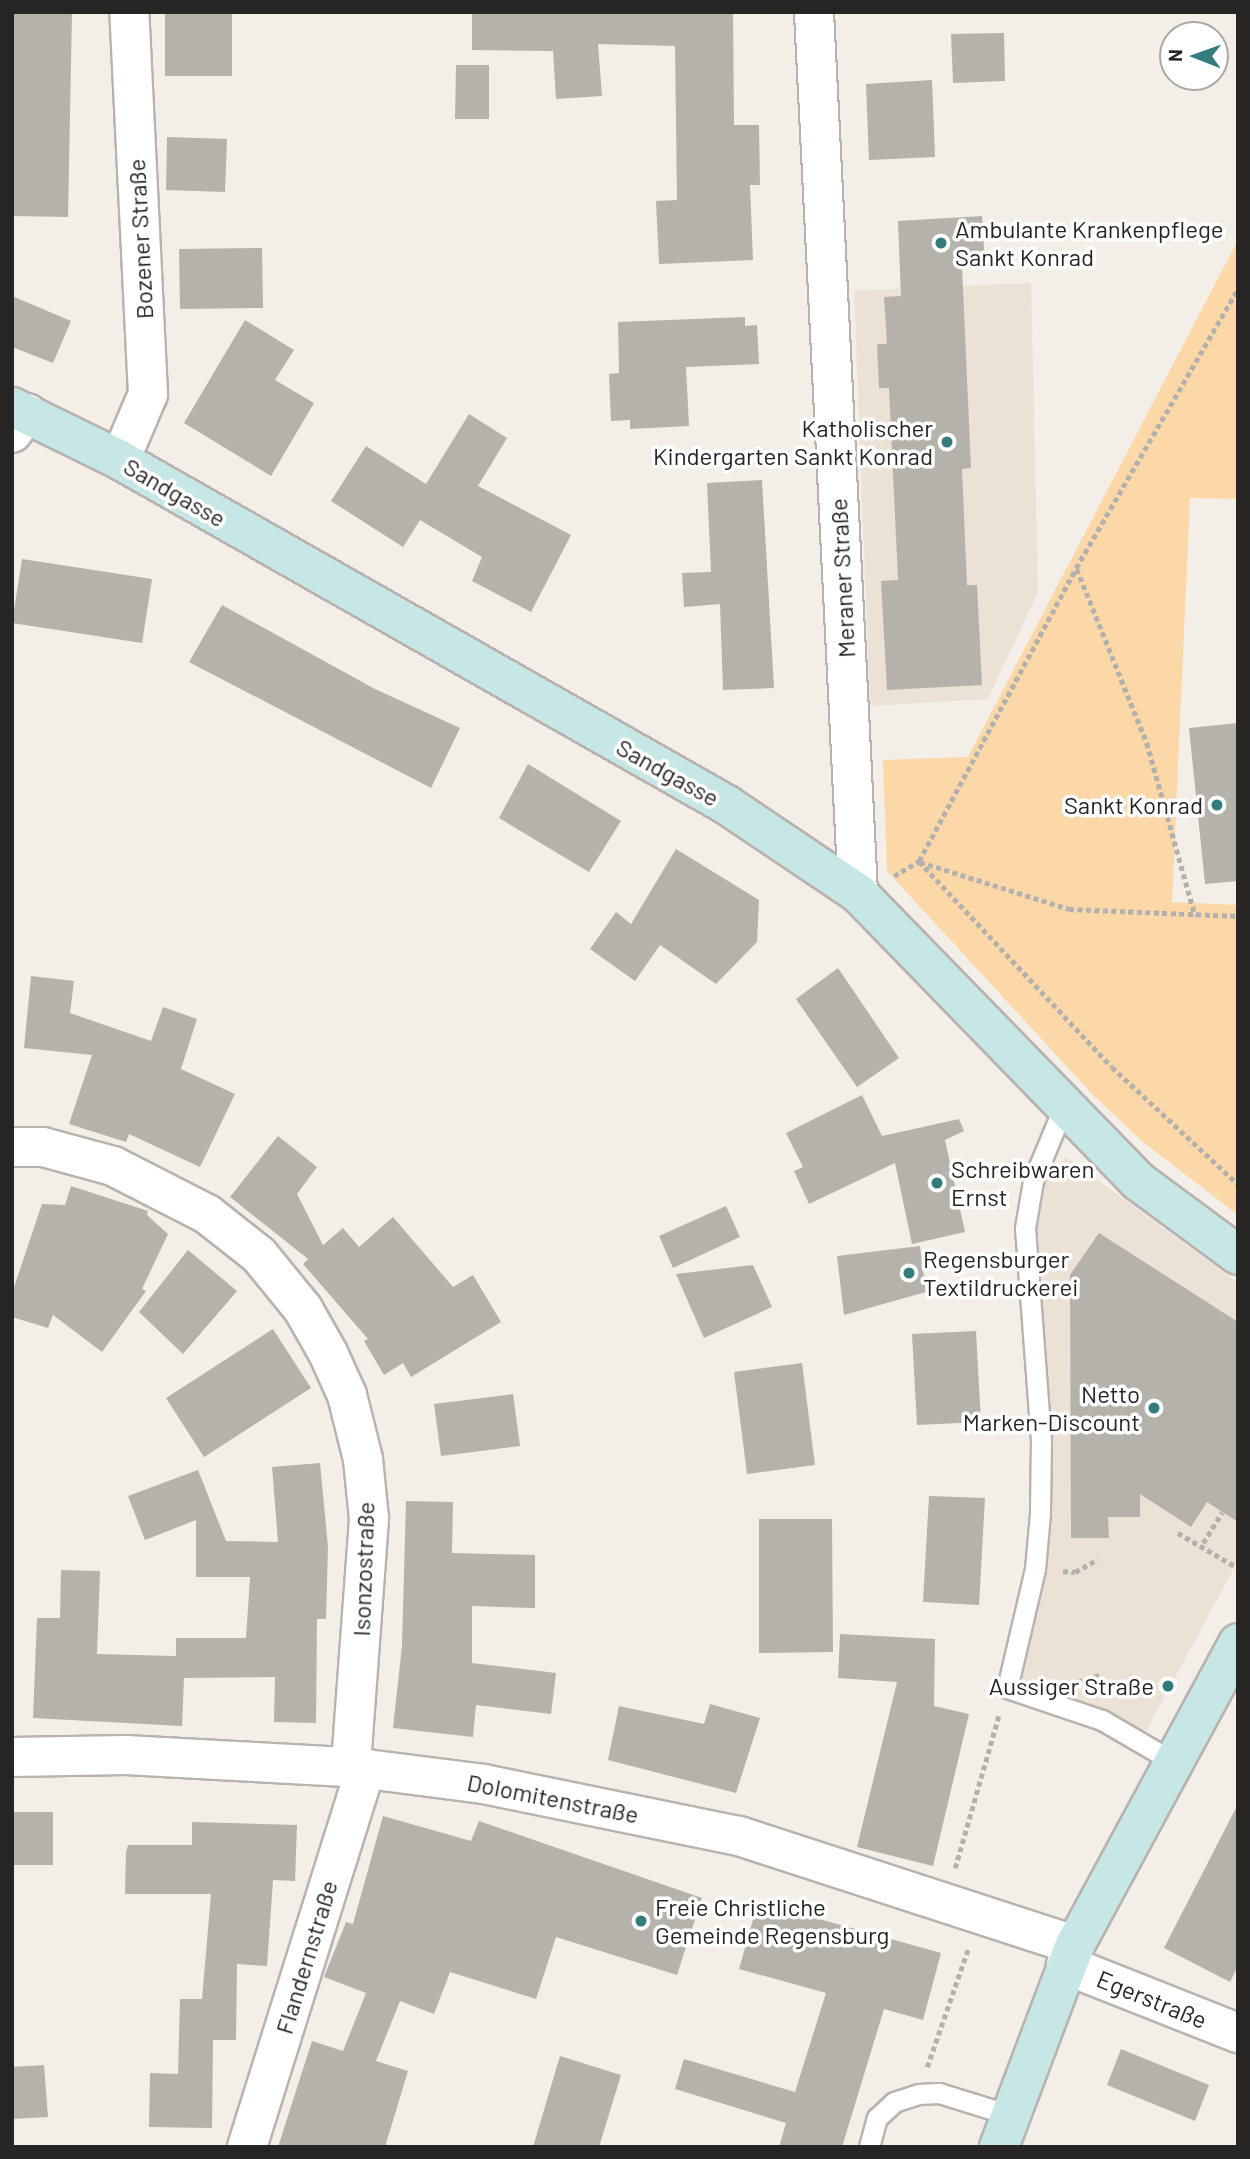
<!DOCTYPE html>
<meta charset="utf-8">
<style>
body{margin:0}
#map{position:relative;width:1250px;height:2159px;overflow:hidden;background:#f3eee8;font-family:Barlow,sans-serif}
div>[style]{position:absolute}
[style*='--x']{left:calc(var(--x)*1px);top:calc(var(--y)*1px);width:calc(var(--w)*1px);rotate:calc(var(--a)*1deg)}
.built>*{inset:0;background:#ebe1d5}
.green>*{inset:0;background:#fcd8a9}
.building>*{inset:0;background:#b5b1ab}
.path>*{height:4.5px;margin-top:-2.25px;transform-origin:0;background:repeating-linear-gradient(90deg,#b4b0ab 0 5px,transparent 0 8.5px)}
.roads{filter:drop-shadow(2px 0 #b8b3ae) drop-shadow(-2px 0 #b8b3ae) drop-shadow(0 2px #b8b3ae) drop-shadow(0 -2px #b8b3ae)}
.lane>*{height:19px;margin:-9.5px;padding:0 9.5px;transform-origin:9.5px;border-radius:9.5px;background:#fff}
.street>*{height:38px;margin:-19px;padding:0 19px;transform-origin:19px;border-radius:19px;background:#fff}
.secondary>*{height:38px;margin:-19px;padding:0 19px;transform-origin:19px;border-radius:19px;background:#c7e7e7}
.dots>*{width:19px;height:19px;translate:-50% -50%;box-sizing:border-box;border:4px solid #fff;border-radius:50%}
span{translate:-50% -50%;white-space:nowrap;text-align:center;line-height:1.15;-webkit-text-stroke:7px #fff;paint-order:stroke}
.poi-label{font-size:24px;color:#272523}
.left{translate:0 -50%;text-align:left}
.right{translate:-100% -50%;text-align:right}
.street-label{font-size:24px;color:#272523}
.frame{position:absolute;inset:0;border:14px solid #272523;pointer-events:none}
.north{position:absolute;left:1159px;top:21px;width:70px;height:70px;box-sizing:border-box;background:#fff;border:2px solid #a9a8a7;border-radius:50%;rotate:271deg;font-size:19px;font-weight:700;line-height:28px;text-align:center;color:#272523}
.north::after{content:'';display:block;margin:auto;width:24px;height:32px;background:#337c7b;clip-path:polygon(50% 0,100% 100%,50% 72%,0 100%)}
</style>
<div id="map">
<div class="built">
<i style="clip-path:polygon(1031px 283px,1038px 592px,988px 699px,870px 706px,854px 291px)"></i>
<i style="clip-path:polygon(1066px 1157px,1238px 1283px,1238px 1561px,1146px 1731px,1020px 1683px,1049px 1533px,1037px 1226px,1042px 1183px)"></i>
</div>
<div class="green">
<i style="clip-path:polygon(1238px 240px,1238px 499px,1190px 498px,1172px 902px,1238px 905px,1238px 1215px,1144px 1143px,1093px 1095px,887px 871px,883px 760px,968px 757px)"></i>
</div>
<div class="building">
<i style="clip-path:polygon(12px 12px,72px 12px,68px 217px,12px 216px)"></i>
<i style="clip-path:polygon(165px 12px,232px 12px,232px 76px,165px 76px)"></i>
<i style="clip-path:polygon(472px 12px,733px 12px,734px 125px,759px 125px,760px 185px,750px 185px,753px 260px,659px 264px,656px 201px,677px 200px,675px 46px,598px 44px,602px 96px,556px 99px,553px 51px,472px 50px)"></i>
<i style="clip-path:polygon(1004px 33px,1005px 81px,953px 83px,951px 34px)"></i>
<i style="clip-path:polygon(456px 65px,489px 65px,489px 119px,455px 119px)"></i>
<i style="clip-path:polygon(932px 80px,935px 157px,869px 160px,866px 84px)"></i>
<i style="clip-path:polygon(167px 137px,227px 139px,225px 192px,166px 190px)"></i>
<i style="clip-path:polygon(982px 216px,985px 266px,962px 267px,971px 468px,962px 469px,967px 585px,977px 585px,982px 685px,887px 690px,881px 581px,898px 580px,889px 388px,879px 388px,877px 344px,887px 344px,884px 297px,901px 296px,898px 221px)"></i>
<i style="clip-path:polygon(262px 248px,263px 308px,180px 309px,179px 249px)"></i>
<i style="clip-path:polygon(12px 296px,71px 321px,53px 363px,12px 347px)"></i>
<i style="clip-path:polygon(745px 317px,745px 326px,757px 325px,759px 364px,686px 367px,689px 426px,630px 429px,630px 420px,611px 421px,609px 374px,619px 373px,618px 322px)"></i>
<i style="clip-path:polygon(245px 320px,294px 350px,275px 380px,314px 403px,271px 476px,184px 423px)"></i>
<i style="clip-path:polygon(469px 414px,507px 438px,478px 486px,571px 535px,531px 612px,472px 581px,482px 557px,420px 520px,403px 547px,331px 501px,366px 446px,426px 484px)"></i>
<i style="clip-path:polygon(762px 480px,774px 688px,723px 690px,720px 604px,684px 607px,682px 573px,711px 572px,707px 483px)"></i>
<i style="clip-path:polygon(22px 559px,152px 579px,142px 643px,12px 623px)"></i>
<i style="clip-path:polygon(222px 605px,375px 689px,460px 728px,431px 788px,189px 662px)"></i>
<i style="clip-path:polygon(1238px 723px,1238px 881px,1205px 884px,1189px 728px)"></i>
<i style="clip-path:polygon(528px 764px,621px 821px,589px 872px,499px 818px)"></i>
<i style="clip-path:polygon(676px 849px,759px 900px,757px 942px,716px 984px,660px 945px,635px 981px,590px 949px,616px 912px,631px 924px)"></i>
<i style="clip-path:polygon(838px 968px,899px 1058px,857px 1087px,796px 999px)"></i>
<i style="clip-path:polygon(31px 976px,74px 981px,70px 1013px,151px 1041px,163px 1007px,197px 1019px,181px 1069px,235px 1094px,200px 1167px,129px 1134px,126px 1142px,69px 1124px,92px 1055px,24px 1048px)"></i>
<i style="clip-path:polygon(862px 1095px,882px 1136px,959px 1119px,964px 1131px,945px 1140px,965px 1232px,912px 1244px,895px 1163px,809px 1204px,794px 1171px,803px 1167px,786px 1133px)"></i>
<i style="clip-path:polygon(278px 1136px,317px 1167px,297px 1194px,323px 1245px,343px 1228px,359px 1247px,393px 1217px,453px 1287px,473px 1275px,501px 1322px,411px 1377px,403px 1363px,384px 1375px,364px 1341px,368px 1339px,303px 1264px,308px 1259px,230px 1197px)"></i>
<i style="clip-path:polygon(71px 1186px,148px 1211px,147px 1215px,168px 1234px,142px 1289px,146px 1291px,102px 1352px,53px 1315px,48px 1328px,12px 1317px,12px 1293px,42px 1204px,65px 1205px)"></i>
<i style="clip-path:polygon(726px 1206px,740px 1237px,673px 1268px,659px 1236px)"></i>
<i style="clip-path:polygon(1099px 1233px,1238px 1322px,1238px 1522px,1207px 1502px,1191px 1527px,1140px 1494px,1140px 1517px,1108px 1517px,1109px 1538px,1071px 1538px,1070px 1275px)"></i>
<i style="clip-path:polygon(920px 1246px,926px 1292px,844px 1315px,837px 1256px)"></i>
<i style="clip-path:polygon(188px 1250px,237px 1291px,183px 1354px,139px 1312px)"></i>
<i style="clip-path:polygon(753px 1265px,772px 1307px,704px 1338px,676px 1274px)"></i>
<i style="clip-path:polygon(273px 1329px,311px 1388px,204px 1457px,166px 1398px)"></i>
<i style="clip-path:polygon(976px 1331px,981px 1422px,917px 1425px,912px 1334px)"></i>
<i style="clip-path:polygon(802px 1363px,815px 1465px,747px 1474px,734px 1372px)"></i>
<i style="clip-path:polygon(513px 1394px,520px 1446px,441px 1456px,434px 1404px)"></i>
<i style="clip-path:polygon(320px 1463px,328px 1547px,326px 1619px,317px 1619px,316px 1723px,274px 1722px,275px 1677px,184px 1678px,182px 1726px,33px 1718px,37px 1618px,60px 1618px,61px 1570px,100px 1571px,97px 1654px,176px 1656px,176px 1638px,246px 1638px,250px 1577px,196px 1577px,196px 1520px,145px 1540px,128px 1496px,198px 1470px,226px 1541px,278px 1542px,272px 1467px)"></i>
<i style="clip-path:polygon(929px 1496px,985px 1498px,979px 1605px,923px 1602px)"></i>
<i style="clip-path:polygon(406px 1501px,453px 1502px,452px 1553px,535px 1555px,535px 1608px,472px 1606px,472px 1663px,556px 1673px,551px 1714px,476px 1705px,473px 1737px,393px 1728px,402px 1646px)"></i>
<i style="clip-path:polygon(759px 1519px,832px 1519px,833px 1652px,759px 1653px)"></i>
<i style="clip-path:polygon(840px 1634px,935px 1639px,934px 1706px,969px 1714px,933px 1866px,857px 1847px,897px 1682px,838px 1678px)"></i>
<i style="clip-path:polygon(710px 1704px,760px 1718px,736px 1793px,608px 1760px,619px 1706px,704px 1724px)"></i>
<i style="clip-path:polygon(1238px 1804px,1238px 1966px,1230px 1982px,1164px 1948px)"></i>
<i style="clip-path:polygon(12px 1812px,53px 1812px,53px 1865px,12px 1865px)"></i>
<i style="clip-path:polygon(383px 1816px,471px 1841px,479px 1821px,702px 1898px,677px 1975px,556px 1937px,536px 1999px,450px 1972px,434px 2014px,400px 2001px,376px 2061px,408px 2071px,385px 2147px,278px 2147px,312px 2041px,343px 2051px,366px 1993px,324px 1977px,346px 1922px,353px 1924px)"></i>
<i style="clip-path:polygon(192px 1822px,297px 1825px,295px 1881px,273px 1880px,267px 1966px,237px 1964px,236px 2040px,213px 2040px,212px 2128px,149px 2127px,150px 2073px,178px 2074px,180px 1999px,202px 1999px,211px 1894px,125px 1894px,126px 1852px,128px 1845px,192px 1845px)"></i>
<i style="clip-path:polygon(758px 1902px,941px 1953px,923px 2020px,884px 2009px,842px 2147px,779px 2147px,786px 2123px,675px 2089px,684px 2059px,795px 2092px,826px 1993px,739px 1969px)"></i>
<i style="clip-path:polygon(1121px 2049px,1209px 2085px,1195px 2121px,1107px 2085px)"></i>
<i style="clip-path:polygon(560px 2056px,621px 2075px,599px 2147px,533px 2147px)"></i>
<i style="clip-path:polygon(44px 2065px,48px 2117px,12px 2119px,12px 2067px)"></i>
</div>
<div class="path">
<i style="--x:1077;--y:569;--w:188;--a:68.1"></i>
<i style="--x:1147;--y:743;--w:179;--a:74.4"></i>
<i style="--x:919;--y:861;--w:282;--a:46.9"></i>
<i style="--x:1112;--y:1067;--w:172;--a:42.9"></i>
<i style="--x:920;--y:862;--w:156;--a:17.5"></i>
<i style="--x:1069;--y:909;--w:169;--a:2.4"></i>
<i style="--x:894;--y:876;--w:29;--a:-31"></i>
<i style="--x:919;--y:861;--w:332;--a:-61.8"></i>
<i style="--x:1076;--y:568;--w:323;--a:-59.9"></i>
<i style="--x:1178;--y:1533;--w:69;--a:30.3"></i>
<i style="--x:1203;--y:1543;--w:36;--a:-58"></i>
<i style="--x:1063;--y:1571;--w:12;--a:5"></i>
<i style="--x:1075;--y:1572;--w:26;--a:-29"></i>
<i style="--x:1078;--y:1682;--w:22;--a:-18"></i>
<i style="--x:955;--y:1868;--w:159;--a:-74"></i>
<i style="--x:927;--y:2067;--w:125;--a:-70.8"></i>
</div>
<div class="roads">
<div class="lane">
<i style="--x:1064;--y:1106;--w:81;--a:112.5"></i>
<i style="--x:1033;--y:1181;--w:48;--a:99.7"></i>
<i style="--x:1025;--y:1228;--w:213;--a:85.7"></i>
<i style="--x:1041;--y:1440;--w:73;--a:90.8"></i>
<i style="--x:1040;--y:1513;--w:56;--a:95.1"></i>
<i style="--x:1035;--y:1569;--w:122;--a:103.2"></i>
<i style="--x:1007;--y:1688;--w:100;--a:18.6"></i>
<i style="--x:1102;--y:1720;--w:83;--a:30.3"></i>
<i style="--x:869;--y:2147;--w:30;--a:-75"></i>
<i style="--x:877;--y:2118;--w:23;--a:-43"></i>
<i style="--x:894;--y:2102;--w:25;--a:-18"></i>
<i style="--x:918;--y:2094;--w:21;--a:-3"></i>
<i style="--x:939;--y:2093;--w:74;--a:17.2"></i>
</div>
<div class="street">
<i style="--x:814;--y:12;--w:882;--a:87.14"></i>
<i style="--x:12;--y:433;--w:25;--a:-53"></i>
<i style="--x:120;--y:460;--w:72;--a:-67"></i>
<i style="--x:148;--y:394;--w:382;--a:-92.8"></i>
<i style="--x:12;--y:1147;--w:31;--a:0"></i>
<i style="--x:43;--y:1147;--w:73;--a:15.2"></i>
<i style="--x:113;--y:1166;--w:106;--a:27.1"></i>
<i style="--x:207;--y:1214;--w:66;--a:38.3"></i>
<i style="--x:259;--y:1255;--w:70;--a:50.8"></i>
<i style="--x:303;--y:1309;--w:51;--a:60.4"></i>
<i style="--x:328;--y:1353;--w:46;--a:65.7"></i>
<i style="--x:347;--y:1395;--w:66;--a:76"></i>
<i style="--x:363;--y:1459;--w:60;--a:84.3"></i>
<i style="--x:369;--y:1519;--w:249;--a:94.2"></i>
<i style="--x:12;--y:1757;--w:114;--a:-1"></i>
<i style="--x:126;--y:1755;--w:225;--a:3.1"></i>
<i style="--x:351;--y:1767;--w:133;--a:7.3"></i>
<i style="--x:483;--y:1784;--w:261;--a:11.5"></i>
<i style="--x:739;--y:1836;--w:353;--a:18"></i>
<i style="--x:1066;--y:1965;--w:185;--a:21.6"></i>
<i style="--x:247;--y:2147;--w:397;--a:-72.6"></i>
</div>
<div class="secondary">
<i style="--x:12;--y:407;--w:120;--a:26.1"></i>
<i style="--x:120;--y:460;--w:698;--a:29.61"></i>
<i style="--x:727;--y:805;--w:158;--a:33.9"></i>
<i style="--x:858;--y:893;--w:402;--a:45.8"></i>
<i style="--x:1138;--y:1181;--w:124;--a:36.5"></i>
<i style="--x:999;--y:2147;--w:216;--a:-69.4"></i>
<i style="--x:1075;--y:1945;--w:343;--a:-61.6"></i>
</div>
</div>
<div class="dots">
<i style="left:941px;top:243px;background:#337c7b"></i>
<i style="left:947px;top:442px;background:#337c7b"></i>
<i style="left:1217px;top:805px;background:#337c7b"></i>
<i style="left:937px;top:1183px;background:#337c7b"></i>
<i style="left:909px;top:1273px;background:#337c7b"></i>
<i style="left:1154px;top:1408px;background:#337c7b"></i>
<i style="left:1168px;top:1686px;background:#337c7b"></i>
<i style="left:641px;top:1921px;background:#337c7b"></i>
</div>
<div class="poi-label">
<span class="left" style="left:955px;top:243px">Ambulante Krankenpflege<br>Sankt Konrad</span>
<span class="right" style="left:933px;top:442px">Katholischer<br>Kindergarten Sankt Konrad</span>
<span class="right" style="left:1203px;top:805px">Sankt Konrad</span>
<span class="left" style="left:951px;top:1183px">Schreibwaren<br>Ernst</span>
<span class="left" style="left:923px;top:1273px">Regensburger<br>Textildruckerei</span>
<span class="right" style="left:1140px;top:1408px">Netto<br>Marken-Discount</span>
<span class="right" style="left:1154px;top:1686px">Aussiger Straße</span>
<span class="left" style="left:655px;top:1921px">Freie Christliche<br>Gemeinde Regensburg</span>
</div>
<div class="street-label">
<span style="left:140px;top:239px;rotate:-93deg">Bozener Straße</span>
<span style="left:175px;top:492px;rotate:30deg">Sandgasse</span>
<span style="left:842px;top:578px;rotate:-93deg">Meraner Straße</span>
<span style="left:668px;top:772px;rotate:29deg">Sandgasse</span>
<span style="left:363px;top:1569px;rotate:-88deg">Isonzostraße</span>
<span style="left:553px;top:1798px;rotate:11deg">Dolomitenstraße</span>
<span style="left:306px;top:1957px;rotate:-73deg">Flandernstraße</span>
<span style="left:1152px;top:1999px;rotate:22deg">Egerstraße</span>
</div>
<div class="frame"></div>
<div class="north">N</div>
</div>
